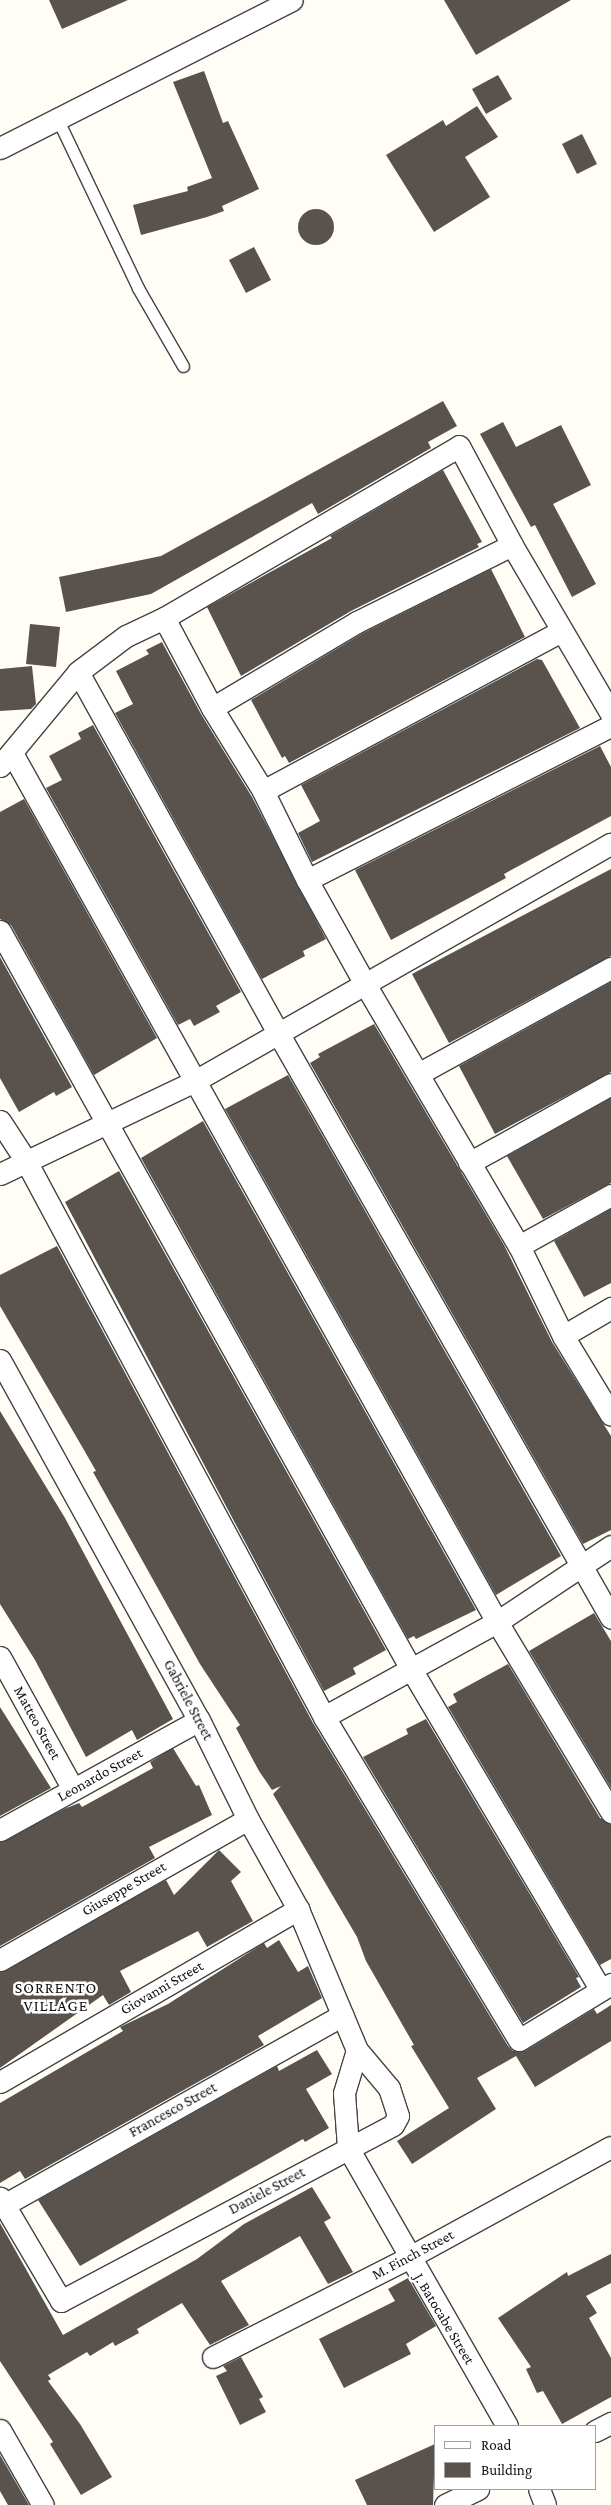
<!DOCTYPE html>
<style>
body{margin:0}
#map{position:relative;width:611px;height:2505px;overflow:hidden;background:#fffdf5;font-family:"Crimson Pro",serif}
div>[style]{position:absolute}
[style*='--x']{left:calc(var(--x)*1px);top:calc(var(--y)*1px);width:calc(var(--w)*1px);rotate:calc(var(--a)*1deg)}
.building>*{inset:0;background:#5a524d}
.round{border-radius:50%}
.roads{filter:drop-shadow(1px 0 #444) drop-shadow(-1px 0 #444) drop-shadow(0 1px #444) drop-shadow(0 -1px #444)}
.lane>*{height:11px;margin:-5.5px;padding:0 5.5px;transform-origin:5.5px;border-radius:5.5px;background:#fff}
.street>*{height:21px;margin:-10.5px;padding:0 10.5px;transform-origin:10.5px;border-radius:10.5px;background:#fff}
span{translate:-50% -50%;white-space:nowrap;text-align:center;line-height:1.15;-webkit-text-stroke:5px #fff;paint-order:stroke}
.street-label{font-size:15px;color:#111}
.neighbourhood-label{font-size:16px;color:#111;letter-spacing:1px}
.legend{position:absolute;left:434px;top:2425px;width:162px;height:65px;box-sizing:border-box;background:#fff;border:1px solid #a0a0a0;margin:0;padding:6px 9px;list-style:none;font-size:15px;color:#111}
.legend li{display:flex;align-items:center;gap:10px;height:25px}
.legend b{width:25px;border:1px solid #a0a0a0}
</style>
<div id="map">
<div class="building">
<i style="clip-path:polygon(49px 0,128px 0,62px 29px)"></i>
<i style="clip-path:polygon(444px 0,571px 0,476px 55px)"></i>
<i style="clip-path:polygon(204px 71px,223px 123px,228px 121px,259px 189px,222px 206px,224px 211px,207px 217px,141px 235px,133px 205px,188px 191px,187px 187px,212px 178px,173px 82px)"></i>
<i style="clip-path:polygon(498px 75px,512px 99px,486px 114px,472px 89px)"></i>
<i style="clip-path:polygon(477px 106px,498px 137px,465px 157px,490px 197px,434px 232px,386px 155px,443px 120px,446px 126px)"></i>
<i style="clip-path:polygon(582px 134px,597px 164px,577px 174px,562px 144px)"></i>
<i class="round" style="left:298px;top:209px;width:36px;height:36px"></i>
<i style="clip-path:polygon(254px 247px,271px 280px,246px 293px,229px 260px)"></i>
<i style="clip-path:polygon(443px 401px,457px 426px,428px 442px,431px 448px,318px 514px,312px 503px,151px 594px,66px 612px,59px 577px,161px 556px)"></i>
<i style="clip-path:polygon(503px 422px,516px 447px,561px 425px,591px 485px,553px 504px,596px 584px,572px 597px,535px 525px,531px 527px,480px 434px)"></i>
<i style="clip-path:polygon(443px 470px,482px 542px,477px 544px,479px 547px,351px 611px,241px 676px,207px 607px,332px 538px,330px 536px)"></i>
<i style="clip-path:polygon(491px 569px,525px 637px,289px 763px,285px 756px,282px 758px,251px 700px,363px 633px)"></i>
<i style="clip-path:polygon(30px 624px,60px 627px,56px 667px,26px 664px)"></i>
<i style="clip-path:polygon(162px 642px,201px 714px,252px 797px,326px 939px,303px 951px,305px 956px,262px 979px,115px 713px,133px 704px,116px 671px,149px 654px,146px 650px)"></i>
<i style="clip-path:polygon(537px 659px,542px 660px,580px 728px,312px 862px,298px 833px,320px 821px,301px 785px)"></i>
<i style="clip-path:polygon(32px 666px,36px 704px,31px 709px,0 711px,0 669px)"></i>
<i style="clip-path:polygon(93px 725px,241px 992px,216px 1006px,220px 1012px,194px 1026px,190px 1019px,178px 1025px,46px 788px,62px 780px,49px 756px,81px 739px,78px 733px)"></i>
<i style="clip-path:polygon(600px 746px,611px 767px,611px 816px,504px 874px,506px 878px,391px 940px,355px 870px)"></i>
<i style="clip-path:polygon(24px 799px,157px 1038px,94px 1075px,11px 925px,0 919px,0 812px)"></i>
<i style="clip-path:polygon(611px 869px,611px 956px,449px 1043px,412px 974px)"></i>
<i style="clip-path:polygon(0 957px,72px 1087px,56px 1096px,54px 1092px,19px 1112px,0 1078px)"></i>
<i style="clip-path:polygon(611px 982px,611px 1072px,495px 1134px,459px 1066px)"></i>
<i style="clip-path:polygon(374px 1024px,504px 1245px,552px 1342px,611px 1436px,611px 1530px,583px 1544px,310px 1063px,320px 1057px,318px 1054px)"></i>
<i style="clip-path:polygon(288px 1075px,561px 1556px,496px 1595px,225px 1109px)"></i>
<i style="clip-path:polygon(611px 1098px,611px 1183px,543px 1219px,507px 1156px)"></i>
<i style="clip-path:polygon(203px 1121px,476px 1610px,416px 1639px,414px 1636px,408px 1639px,141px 1158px)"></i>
<i style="clip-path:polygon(119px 1171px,386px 1650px,353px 1668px,356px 1674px,324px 1691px,65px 1202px)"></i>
<i style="clip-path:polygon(611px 1209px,611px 1283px,584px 1297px,554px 1241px)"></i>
<i style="clip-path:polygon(57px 1246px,313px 1723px,508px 2046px,513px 2051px,525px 2051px,594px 2009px,597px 2014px,611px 2005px,611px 2041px,535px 2087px,516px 2056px,477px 2078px,496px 2109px,412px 2164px,397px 2141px,449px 2108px,411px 2046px,414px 2045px,366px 1961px,357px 1937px,273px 1794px,281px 1786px,272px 1790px,259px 1771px,236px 1728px,240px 1725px,200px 1664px,93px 1472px,96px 1471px,84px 1450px,0 1306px,0 1275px)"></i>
<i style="clip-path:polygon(0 1411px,65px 1518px,173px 1719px,137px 1740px,132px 1730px,86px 1757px,35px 1660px,0 1604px)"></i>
<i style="clip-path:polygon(594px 1613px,611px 1641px,611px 1788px,529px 1651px)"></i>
<i style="clip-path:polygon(508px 1664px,600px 1818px,611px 1824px,611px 1959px,600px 1965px,448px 1707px,457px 1702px,453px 1694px)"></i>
<i style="clip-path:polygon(0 1707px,51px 1788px,0 1816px)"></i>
<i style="clip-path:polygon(426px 1719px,579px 1977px,576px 1978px,581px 1987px,523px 2023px,363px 1757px,408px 1734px,406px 1729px)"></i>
<i style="clip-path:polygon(173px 1748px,196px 1786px,199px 1785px,212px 1815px,149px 1847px,155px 1858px,0 1946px,0 1842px,64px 1809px,79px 1803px,82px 1807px,153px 1768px,150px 1762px)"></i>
<i style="clip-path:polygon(219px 1850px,241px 1872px,231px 1881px,253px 1921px,207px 1947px,198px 1931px,120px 1971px,131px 1992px,109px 2005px,103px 1995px,0 2068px,0 1972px,166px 1880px,174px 1895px)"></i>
<i style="clip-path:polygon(279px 1940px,298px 1972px,308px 1966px,322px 1998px,258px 2036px,264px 2045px,25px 2179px,20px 2171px,0 2183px,0 2103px,123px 2031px,120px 2027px,168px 2004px,264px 1943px,267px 1948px)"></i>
<i style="clip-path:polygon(317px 2050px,332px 2074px,306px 2089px,329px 2128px,305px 2142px,303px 2139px,80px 2266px,38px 2200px,277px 2066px,279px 2071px)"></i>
<i style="clip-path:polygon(312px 2187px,331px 2218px,324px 2222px,353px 2272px,328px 2284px,300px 2236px,221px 2281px,249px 2325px,210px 2345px,182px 2303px,137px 2329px,139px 2333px,115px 2346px,113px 2342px,90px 2356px,87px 2352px,48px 2375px,51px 2379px,48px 2381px,80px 2424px,112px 2477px,81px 2495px,50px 2444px,53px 2442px,0 2361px,0 2223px,63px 2335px,197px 2259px,244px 2224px)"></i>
<i style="clip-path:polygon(611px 2254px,611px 2283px,586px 2296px,597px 2313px,589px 2318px,611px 2358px,611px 2397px,562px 2424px,543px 2391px,537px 2393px,526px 2369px,531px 2367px,498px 2318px,567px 2272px,568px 2276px)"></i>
<i style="clip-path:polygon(408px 2278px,436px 2326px,406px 2344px,411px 2354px,344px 2388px,319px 2339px,395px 2301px,388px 2289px)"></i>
<i style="clip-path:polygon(241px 2357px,263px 2397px,259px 2399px,266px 2412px,240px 2425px,216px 2376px,227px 2371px,223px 2366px)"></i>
<i style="clip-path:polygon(435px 2444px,433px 2505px,367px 2505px,355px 2480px)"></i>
<i style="clip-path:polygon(0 2455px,29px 2505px,8px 2505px,0 2491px)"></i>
</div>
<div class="roads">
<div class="lane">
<i style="--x:58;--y:120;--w:186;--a:64.5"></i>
<i style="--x:138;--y:288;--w:90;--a:60"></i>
</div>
<div class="street">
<i style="--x:0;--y:148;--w:327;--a:-26.9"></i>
<i style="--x:164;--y:618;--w:102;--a:61.9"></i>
<i style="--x:212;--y:708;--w:97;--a:58.4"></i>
<i style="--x:263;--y:791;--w:99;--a:63.7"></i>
<i style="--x:307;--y:880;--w:119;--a:60.9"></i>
<i style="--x:365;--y:984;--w:304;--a:59.6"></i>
<i style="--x:519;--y:1246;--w:100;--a:63.9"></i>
<i style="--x:563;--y:1336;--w:92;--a:58.7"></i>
<i style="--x:78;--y:672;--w:410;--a:61"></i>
<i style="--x:277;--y:1031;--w:675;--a:60.36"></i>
<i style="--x:212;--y:708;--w:169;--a:-30.7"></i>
<i style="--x:357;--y:622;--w:173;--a:-26.4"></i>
<i style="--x:12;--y:753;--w:995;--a:60.83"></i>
<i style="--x:497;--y:1622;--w:222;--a:59"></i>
<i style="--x:0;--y:766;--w:122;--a:-50.3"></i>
<i style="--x:78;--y:672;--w:60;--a:-36.9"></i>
<i style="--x:126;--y:636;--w:42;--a:-25.3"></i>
<i style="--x:164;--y:618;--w:341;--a:-30.2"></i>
<i style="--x:459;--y:446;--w:112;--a:61.8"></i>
<i style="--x:512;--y:545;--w:196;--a:59.6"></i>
<i style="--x:263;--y:791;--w:339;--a:-28.2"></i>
<i style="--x:307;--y:880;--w:341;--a:-26.9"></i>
<i style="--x:0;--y:931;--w:845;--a:60.89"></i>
<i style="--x:411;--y:1669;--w:373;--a:59.4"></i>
<i style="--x:418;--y:1074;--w:220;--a:-28.8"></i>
<i style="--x:0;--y:1121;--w:48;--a:57"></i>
<i style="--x:26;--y:1161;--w:631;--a:61.81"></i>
<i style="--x:324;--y:1717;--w:377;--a:58.9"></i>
<i style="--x:519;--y:2040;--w:108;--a:-31.3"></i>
<i style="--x:469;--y:1163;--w:162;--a:-29.1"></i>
<i style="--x:0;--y:1174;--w:214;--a:-25.5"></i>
<i style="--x:193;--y:1082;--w:481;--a:-29.7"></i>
<i style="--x:519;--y:1246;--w:105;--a:-29"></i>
<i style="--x:563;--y:1336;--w:56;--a:-30.3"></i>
<i style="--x:0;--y:1360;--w:411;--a:61.1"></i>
<i style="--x:199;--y:1720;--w:110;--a:63.7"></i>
<i style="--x:248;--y:1819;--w:103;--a:60.9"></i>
<i style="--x:298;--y:1909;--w:153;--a:67.3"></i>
<i style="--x:357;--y:2050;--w:50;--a:49.9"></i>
<i style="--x:389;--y:2088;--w:29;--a:72"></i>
<i style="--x:398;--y:2116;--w:10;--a:119"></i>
<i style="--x:393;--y:2125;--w:376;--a:152.1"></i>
<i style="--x:61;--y:2301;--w:120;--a:-120.6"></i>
<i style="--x:0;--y:1657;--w:151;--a:61.1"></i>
<i style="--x:324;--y:1717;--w:197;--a:-28.8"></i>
<i style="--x:497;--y:1622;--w:137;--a:-33.7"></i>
<i style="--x:0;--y:1830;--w:227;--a:-28.9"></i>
<i style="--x:0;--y:1960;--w:285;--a:-29.6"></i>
<i style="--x:357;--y:2050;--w:45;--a:106.8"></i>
<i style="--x:344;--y:2093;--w:55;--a:85.8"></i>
<i style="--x:348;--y:2148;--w:320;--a:60.2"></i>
<i style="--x:0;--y:2082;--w:345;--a:-30.1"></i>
<i style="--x:4;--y:2205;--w:388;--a:-29.3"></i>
<i style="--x:213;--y:2357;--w:219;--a:-26.9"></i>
<i style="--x:408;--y:2258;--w:231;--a:-28.7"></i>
<i style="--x:0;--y:2430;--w:86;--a:60.2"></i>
<i style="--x:595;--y:2431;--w:18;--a:-27"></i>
<i style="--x:539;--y:2489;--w:17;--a:69"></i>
<i style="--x:445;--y:2505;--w:37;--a:-26"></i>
</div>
</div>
<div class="street-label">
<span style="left:188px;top:1700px;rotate:62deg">Gabriele Street</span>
<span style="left:37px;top:1723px;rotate:61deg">Matteo Street</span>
<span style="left:100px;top:1775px;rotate:-29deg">Leonardo Street</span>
<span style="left:124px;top:1889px;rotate:-30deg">Giuseppe Street</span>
<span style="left:162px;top:1988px;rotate:-30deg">Giovanni Street</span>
<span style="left:173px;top:2110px;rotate:-29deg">Francesco Street</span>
<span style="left:267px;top:2191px;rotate:-28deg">Daniele Street</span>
<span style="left:413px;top:2255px;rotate:-28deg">M. Finch Street</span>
<span style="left:444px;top:2319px;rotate:59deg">J. Batocabe Street</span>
</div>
<div class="neighbourhood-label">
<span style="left:56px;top:1997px">SORRENTO<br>VILLAGE</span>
</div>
<ul class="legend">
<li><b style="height:6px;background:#fff"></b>Road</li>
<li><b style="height:14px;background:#5a524d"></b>Building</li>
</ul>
</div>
